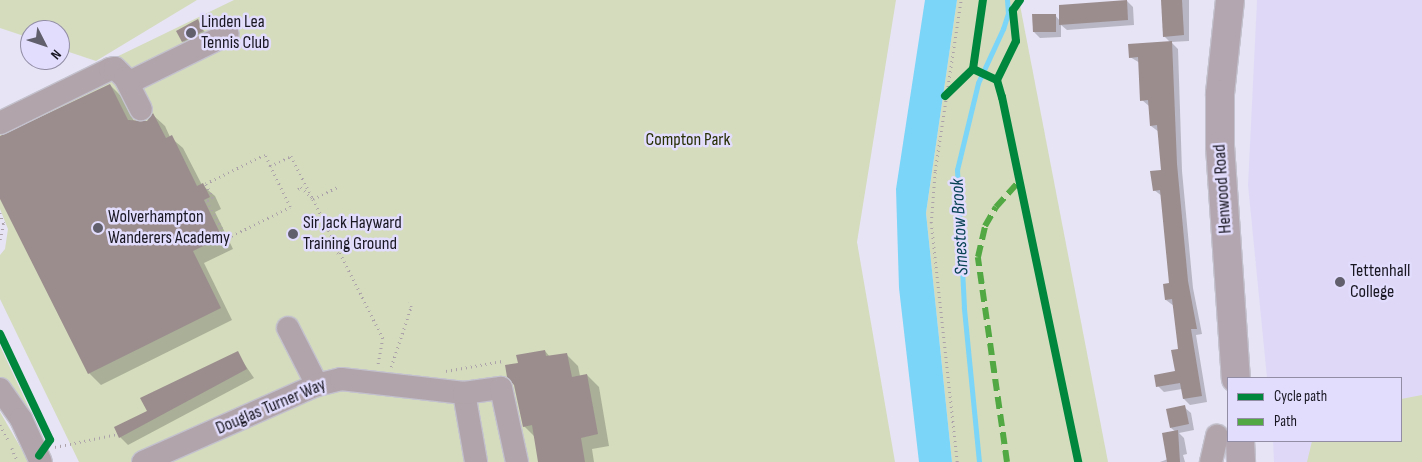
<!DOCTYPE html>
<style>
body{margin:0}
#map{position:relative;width:1422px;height:462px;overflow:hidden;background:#e7e4f5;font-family:"Sofia Sans Condensed",sans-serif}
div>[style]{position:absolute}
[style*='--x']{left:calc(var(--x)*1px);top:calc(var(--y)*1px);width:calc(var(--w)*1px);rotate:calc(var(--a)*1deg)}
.built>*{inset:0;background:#dfd9f7}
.green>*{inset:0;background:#d4dcbd}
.water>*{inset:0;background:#7ad5f8}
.shadow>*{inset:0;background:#0003}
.stream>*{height:4.5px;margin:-2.25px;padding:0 2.25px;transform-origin:2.25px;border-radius:2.25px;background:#7ad5f8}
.building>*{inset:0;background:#9b8d8e}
.path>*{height:2.5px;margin-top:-1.25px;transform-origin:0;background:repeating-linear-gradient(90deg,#aca3aa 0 1px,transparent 0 5px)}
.roads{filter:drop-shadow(1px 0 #c3c1cd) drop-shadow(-1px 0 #c3c1cd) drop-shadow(0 1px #c3c1cd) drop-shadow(0 -1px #c3c1cd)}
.minor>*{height:22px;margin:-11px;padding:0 11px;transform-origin:11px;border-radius:11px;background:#b1a4aa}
.major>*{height:28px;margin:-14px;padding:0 14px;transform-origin:14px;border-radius:14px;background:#b3a6b0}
.quiet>*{height:6px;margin-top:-3px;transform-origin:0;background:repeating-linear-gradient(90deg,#52a943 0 12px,transparent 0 18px)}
.cycleway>*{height:8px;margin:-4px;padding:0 4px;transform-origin:4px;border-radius:4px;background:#00873e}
.dots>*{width:14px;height:14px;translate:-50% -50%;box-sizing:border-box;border:2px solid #e2dcfd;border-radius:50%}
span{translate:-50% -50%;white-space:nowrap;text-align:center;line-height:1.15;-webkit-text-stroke:5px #e2dcfd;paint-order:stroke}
.poi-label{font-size:18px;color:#191722}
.left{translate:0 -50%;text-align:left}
.park-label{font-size:18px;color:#272f04}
.street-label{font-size:18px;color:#191722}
.water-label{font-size:19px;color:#074253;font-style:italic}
.legend{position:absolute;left:1227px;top:377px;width:175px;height:65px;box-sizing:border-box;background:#e2dcfd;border:1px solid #928da5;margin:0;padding:6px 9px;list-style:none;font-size:15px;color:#191722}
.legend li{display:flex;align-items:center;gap:10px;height:25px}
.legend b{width:25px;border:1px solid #928da5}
.north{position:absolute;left:20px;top:20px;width:50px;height:50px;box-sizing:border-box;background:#e2dcfd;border:1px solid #928da5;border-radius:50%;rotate:131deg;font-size:14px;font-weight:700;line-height:20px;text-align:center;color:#191722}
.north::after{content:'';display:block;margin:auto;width:18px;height:22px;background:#615f6c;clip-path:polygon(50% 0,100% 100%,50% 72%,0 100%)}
</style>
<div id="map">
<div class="built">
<i style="clip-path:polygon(1257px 0,1422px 0,1422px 462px,1274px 462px,1273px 441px,1401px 441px,1401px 378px,1267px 378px,1248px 185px)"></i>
</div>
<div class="green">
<i style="clip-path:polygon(0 0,197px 0,96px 61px,60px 49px,60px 30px,30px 30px,30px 38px,0 28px)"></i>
<i style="clip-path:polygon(234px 0,896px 0,857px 242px,895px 462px,79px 462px,0 299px,0 255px,5px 249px,8px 229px,0 209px,0 129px,9px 109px)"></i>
<i style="clip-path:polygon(957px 0,1019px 0,1108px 462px,952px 462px,926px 213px)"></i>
<i style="clip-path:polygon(0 346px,44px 440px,39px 446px,0 382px)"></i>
<i style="clip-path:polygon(1422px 395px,1422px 462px,1307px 462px,1312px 441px,1401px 441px,1401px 399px)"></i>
<i style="clip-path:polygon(0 412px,29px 462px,0 462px)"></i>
</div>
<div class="water">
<i style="clip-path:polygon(925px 0,957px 0,926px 213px,952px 462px,919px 462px,899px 288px,896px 189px)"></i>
</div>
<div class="shadow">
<i style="clip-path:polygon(1162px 0,1189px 0,1189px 41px,1171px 42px,1178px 49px,1182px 171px,1193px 288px,1202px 334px,1196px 335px,1207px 402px,1190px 405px,1184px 399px,1182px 389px,1164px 392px,1158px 386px,1176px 372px,1179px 350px,1174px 306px,1166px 300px,1170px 284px,1162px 196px,1154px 190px,1163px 171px,1159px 132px,1151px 126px,1149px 106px,1142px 100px,1140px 63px,1130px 57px,1171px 43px,1164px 36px)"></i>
<i style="clip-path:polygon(1127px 1px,1133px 7px,1134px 25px,1067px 30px,1061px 25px,1061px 37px,1040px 38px,1034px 32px,1055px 15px,1060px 21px)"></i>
<i style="clip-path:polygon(197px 21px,209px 38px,189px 47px,183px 41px)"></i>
<i style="clip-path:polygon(110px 85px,122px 97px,134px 121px,147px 122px,153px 115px,165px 126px,170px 137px,183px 148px,202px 185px,215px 196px,221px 209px,215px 212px,233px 249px,204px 263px,232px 320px,101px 385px,89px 373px,0 196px,0 138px)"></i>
<i style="clip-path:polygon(545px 351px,550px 357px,566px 354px,578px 366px,580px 376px,587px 375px,599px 387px,609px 446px,592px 449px,594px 462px,539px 462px,535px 437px,524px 426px,519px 364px)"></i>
<i style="clip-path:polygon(237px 353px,254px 378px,128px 445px,120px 437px,115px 428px,148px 411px)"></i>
<i style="clip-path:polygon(1184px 407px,1191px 413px,1194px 430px,1179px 433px,1184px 438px,1187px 454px,1183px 455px,1185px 462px,1160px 462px,1168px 459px,1176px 432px,1171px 428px)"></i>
</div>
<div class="stream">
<i style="--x:979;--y:462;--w:155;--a:-95.6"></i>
<i style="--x:964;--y:308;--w:138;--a:-92.9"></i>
<i style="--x:957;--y:170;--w:89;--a:-76.4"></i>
<i style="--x:978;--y:83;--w:60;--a:-65.2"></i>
<i style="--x:1003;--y:29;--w:16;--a:-72"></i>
<i style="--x:1008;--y:14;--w:14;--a:-94"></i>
</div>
<div class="building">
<i style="clip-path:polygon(1127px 0,1128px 20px,1059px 25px,1059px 5px)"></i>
<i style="clip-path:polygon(1161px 0,1182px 0,1184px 35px,1163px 37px)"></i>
<i style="clip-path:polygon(1032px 14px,1056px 14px,1056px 32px,1033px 32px)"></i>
<i style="clip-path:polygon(198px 19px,203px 31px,182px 42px,176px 31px)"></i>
<i style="clip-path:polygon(1172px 41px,1177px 164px,1188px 281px,1197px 329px,1191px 329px,1202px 396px,1183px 399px,1180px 383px,1156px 387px,1154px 375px,1175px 371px,1171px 350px,1178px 349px,1172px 299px,1165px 300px,1163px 284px,1169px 283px,1160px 190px,1153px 191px,1150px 171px,1161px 170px,1157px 125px,1150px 126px,1148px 100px,1140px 101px,1138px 57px,1129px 58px,1128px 44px)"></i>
<i style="clip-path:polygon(110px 84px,128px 120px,147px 121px,153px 113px,166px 138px,172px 135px,197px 186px,203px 183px,210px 197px,204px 200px,222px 237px,193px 251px,221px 308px,88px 374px,0 199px,0 136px)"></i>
<i style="clip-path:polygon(545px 350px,546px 356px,567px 353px,572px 377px,587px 374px,598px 434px,581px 438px,585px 462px,538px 462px,532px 425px,523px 427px,514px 385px,507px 377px,505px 365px,518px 363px,516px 355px)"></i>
<i style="clip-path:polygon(238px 351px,247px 369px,119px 438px,114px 427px,147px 411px,140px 398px)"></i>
<i style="clip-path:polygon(1185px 405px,1189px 424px,1170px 428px,1166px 409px)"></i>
<i style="clip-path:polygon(1178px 430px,1180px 462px,1167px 462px,1162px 433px)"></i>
</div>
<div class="path">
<i style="--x:270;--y:166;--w:12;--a:-114"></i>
<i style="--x:265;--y:155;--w:66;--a:153.8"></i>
<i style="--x:206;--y:184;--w:16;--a:63"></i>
<i style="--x:213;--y:198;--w:7;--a:153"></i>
<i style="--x:207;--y:201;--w:42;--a:61.6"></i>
<i style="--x:227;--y:238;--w:70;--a:-26.2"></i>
<i style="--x:290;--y:207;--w:46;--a:-116"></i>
<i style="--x:270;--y:166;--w:23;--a:-25"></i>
<i style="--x:291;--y:156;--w:48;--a:62.9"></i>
<i style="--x:313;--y:199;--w:28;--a:-26"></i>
<i style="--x:298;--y:189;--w:4;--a:-34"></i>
<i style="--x:301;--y:187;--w:17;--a:45"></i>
<i style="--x:313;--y:199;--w:156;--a:63.3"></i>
<i style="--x:383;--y:338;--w:27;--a:100"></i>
<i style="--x:0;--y:213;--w:12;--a:70"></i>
<i style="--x:4;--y:224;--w:18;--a:103"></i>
<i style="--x:326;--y:243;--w:17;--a:40"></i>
<i style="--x:391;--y:367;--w:63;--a:-71.6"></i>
<i style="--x:411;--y:307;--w:5;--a:-112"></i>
<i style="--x:446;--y:371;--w:57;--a:-10.1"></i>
<i style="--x:0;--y:425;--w:18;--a:61"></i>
<i style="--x:55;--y:447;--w:63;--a:-11.8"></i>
<i style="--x:12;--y:448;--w:15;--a:67"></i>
<i style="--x:957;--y:462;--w:240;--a:-96.2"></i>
<i style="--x:931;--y:223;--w:52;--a:-85.6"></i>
<i style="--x:935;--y:171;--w:173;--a:-81.4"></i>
</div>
<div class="roads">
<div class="minor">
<i style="--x:128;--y:83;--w:111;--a:-26.1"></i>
<i style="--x:0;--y:123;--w:123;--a:-26.1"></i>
<i style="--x:110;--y:69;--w:5;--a:-11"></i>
<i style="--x:115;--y:68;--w:14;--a:45"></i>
<i style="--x:125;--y:78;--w:35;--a:63"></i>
<i style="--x:288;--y:328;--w:64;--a:63"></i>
<i style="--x:0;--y:389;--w:37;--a:55"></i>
<i style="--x:21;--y:419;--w:47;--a:65.1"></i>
<i style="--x:464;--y:393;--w:70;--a:80.1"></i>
<i style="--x:143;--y:462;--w:190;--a:-23.9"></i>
<i style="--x:317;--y:385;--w:25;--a:-14"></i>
<i style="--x:341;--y:379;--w:124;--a:6.5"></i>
<i style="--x:464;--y:393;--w:37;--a:-8"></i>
<i style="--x:501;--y:388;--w:76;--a:77.8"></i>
<i style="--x:1211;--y:462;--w:27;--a:-77"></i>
</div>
<div class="major">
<i style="--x:1230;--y:0;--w:95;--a:96.1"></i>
<i style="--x:1220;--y:94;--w:52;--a:90"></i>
<i style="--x:1220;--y:146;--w:233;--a:86.1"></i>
<i style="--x:1240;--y:441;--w:21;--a:87"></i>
</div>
</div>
<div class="quiet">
<i style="--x:1007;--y:462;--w:207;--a:-98.1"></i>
<i style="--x:978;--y:257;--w:32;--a:-77"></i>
<i style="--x:985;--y:226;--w:22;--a:-60"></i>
<i style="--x:996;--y:207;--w:36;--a:-48"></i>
</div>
<div class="cycleway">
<i style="--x:973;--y:69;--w:26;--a:25"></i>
<i style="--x:997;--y:80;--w:18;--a:74"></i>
<i style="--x:1002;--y:97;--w:373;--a:78.2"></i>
<i style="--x:997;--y:80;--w:43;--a:-64"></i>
<i style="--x:1016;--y:41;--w:31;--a:-96"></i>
<i style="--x:1013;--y:10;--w:12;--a:-55"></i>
<i style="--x:945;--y:96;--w:39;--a:-44"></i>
<i style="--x:973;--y:69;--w:70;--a:-81.8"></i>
<i style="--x:0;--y:334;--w:117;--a:64.7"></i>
<i style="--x:50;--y:440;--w:19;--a:125"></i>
</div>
<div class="dots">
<i style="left:191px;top:33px;background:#615f6c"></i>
<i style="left:98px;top:228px;background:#615f6c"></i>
<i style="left:293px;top:234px;background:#615f6c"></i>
<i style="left:1340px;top:282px;background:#615f6c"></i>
</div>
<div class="poi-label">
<span class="left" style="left:201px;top:33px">Linden Lea<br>Tennis Club</span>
<span class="left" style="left:108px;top:228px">Wolverhampton<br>Wanderers Academy</span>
<span class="left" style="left:303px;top:234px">Sir Jack Hayward<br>Training Ground</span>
<span class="left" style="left:1350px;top:282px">Tettenhall<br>College</span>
</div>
<div class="park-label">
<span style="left:688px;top:140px">Compton Park</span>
</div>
<div class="street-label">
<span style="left:1223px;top:189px;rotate:-94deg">Henwood Road</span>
<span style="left:271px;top:407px;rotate:-23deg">Douglas Turner Way</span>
</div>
<div class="water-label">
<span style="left:960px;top:227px;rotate:-93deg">Smestow Brook</span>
</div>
<ul class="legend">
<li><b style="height:6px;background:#00873e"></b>Cycle path</li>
<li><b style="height:6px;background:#52a943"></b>Path</li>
</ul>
<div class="north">N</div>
</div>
